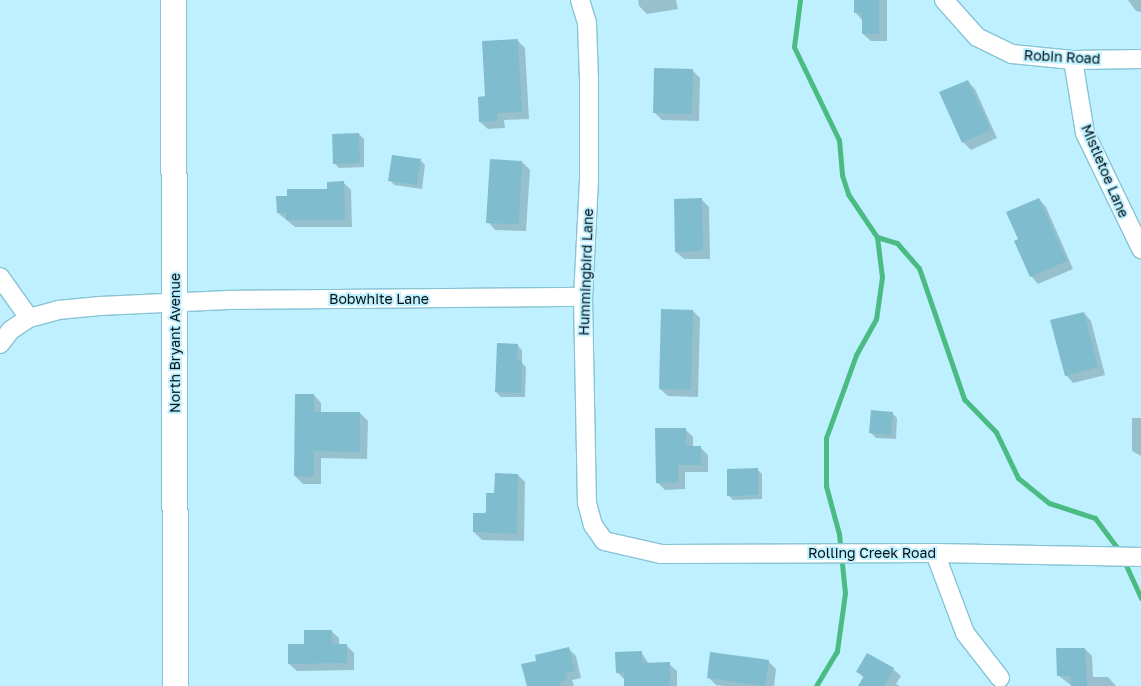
<!DOCTYPE html>
<style>
body{margin:0}
#map{position:relative;width:1141px;height:686px;overflow:hidden;background:#bff0ff;font-family:"Golos Text",sans-serif}
div>[style]{position:absolute}
[style*='--x']{left:calc(var(--x)*1px);top:calc(var(--y)*1px);width:calc(var(--w)*1px);rotate:calc(var(--a)*1deg)}
.shadow>*{inset:0;background:#0003}
.stream>*{height:5px;margin:-2.5px;padding:0 2.5px;transform-origin:2.5px;border-radius:2.5px;background:#4abc83}
.building>*{inset:0;background:#7fbcce}
.roads{filter:drop-shadow(1px 0 #87c4d6) drop-shadow(-1px 0 #87c4d6) drop-shadow(0 1px #87c4d6) drop-shadow(0 -1px #87c4d6)}
.street>*{height:18px;margin:-9px;padding:0 9px;transform-origin:9px;border-radius:9px;background:#fff}
.secondary>*{height:25px;margin:-12.5px;padding:0 12.5px;transform-origin:12.5px;border-radius:12.5px;background:#fff}
span{translate:-50% -50%;white-space:nowrap;text-align:center;line-height:1.15;-webkit-text-stroke:4px #bff0ff;paint-order:stroke}
.street-label{font-size:14px;color:#001016}
</style>
<div id="map">
<div class="shadow">
<i style="clip-path:polygon(638px 0,676px 0,678px 9px,647px 14px,639px 6px)"></i>
<i style="clip-path:polygon(855px 0,887px 0,887px 41px,871px 41px,863px 34px,862px 20px,855px 12px)"></i>
<i style="clip-path:polygon(1128px 0,1141px 0,1141px 12px,1136px 11px)"></i>
<i style="clip-path:polygon(517px 40px,525px 48px,529px 119px,504px 120px,505px 128px,488px 129px,480px 122px,486px 97px)"></i>
<i style="clip-path:polygon(692px 70px,700px 78px,699px 121px,662px 120px,654px 112px)"></i>
<i style="clip-path:polygon(967px 81px,975px 89px,997px 138px,971px 150px,963px 142px)"></i>
<i style="clip-path:polygon(359px 134px,364px 139px,364px 167px,339px 168px,334px 163px)"></i>
<i style="clip-path:polygon(420px 160px,425px 165px,422px 189px,394px 185px,390px 180px)"></i>
<i style="clip-path:polygon(522px 162px,530px 170px,526px 231px,495px 230px,488px 222px)"></i>
<i style="clip-path:polygon(344px 183px,351px 190px,352px 227px,295px 227px,278px 213px)"></i>
<i style="clip-path:polygon(1039px 199px,1046px 207px,1073px 269px,1038px 284px,1031px 276px,1020px 239px)"></i>
<i style="clip-path:polygon(702px 200px,709px 207px,710px 259px,684px 259px,676px 252px)"></i>
<i style="clip-path:polygon(693px 311px,700px 318px,698px 397px,668px 396px,660px 389px)"></i>
<i style="clip-path:polygon(1084px 313px,1091px 321px,1105px 375px,1073px 383px,1066px 375px)"></i>
<i style="clip-path:polygon(517px 345px,522px 350px,522px 363px,526px 367px,525px 397px,501px 397px,496px 392px)"></i>
<i style="clip-path:polygon(314px 395px,321px 403px,321px 413px,360px 413px,368px 421px,367px 459px,321px 458px,321px 484px,303px 484px,295px 476px)"></i>
<i style="clip-path:polygon(892px 413px,897px 418px,896px 439px,876px 438px,871px 433px)"></i>
<i style="clip-path:polygon(1132px 418px,1141px 418px,1141px 456px,1132px 451px)"></i>
<i style="clip-path:polygon(685px 429px,693px 437px,693px 447px,700px 447px,708px 455px,708px 472px,685px 472px,685px 489px,665px 490px,657px 482px)"></i>
<i style="clip-path:polygon(757px 469px,762px 474px,762px 499px,733px 500px,728px 495px)"></i>
<i style="clip-path:polygon(518px 475px,525px 482px,524px 541px,482px 540px,474px 532px,496px 494px)"></i>
<i style="clip-path:polygon(331px 631px,339px 638px,339px 645px,346px 645px,354px 653px,354px 670px,297px 671px,289px 664px,305px 645px)"></i>
<i style="clip-path:polygon(568px 648px,576px 656px,581px 678px,572px 680px,574px 686px,528px 686px,538px 662px)"></i>
<i style="clip-path:polygon(1085px 649px,1092px 656px,1093px 677px,1108px 677px,1116px 686px,1072px 686px,1059px 676px)"></i>
<i style="clip-path:polygon(641px 652px,649px 664px,669px 664px,677px 671px,677px 686px,625px 686px,625px 680px,617px 672px)"></i>
<i style="clip-path:polygon(768px 661px,776px 669px,774px 686px,725px 686px,716px 685px,708px 677px)"></i>
<i style="clip-path:polygon(893px 669px,901px 676px,896px 684px,900px 686px,860px 686px,864px 678px,858px 672px)"></i>
</div>
<div class="stream">
<i style="--x:800;--y:0;--w:47;--a:97.3"></i>
<i style="--x:794;--y:47;--w:103;--a:64.2"></i>
<i style="--x:839;--y:140;--w:35;--a:85"></i>
<i style="--x:842;--y:175;--w:20;--a:72"></i>
<i style="--x:848;--y:194;--w:52;--a:56"></i>
<i style="--x:877;--y:237;--w:40;--a:82.9"></i>
<i style="--x:882;--y:277;--w:42;--a:98.1"></i>
<i style="--x:876;--y:319;--w:41;--a:119.1"></i>
<i style="--x:856;--y:355;--w:88;--a:109.9"></i>
<i style="--x:826;--y:438;--w:48;--a:90"></i>
<i style="--x:826;--y:486;--w:50;--a:74.8"></i>
<i style="--x:839;--y:534;--w:59;--a:84.2"></i>
<i style="--x:845;--y:593;--w:59;--a:97.9"></i>
<i style="--x:837;--y:651;--w:41;--a:121"></i>
<i style="--x:877;--y:237;--w:21;--a:17"></i>
<i style="--x:897;--y:243;--w:33;--a:49"></i>
<i style="--x:919;--y:268;--w:139;--a:71"></i>
<i style="--x:964;--y:399;--w:46;--a:45.9"></i>
<i style="--x:996;--y:432;--w:51;--a:64.4"></i>
<i style="--x:1018;--y:478;--w:40;--a:39"></i>
<i style="--x:1049;--y:503;--w:48;--a:18.1"></i>
<i style="--x:1095;--y:518;--w:44;--a:53.4"></i>
<i style="--x:1124;--y:561;--w:41;--a:65.3"></i>
</div>
<div class="building">
<i style="clip-path:polygon(854px 0,879px 0,879px 34px,862px 34px,862px 13px,854px 13px)"></i>
<i style="clip-path:polygon(518px 39px,522px 112px,497px 113px,498px 121px,479px 122px,478px 97px,485px 96px,482px 41px)"></i>
<i style="clip-path:polygon(654px 68px,693px 69px,692px 114px,653px 113px)"></i>
<i style="clip-path:polygon(968px 80px,991px 130px,962px 143px,939px 92px)"></i>
<i style="clip-path:polygon(359px 133px,360px 163px,333px 164px,332px 134px)"></i>
<i style="clip-path:polygon(392px 155px,421px 159px,417px 185px,388px 181px)"></i>
<i style="clip-path:polygon(490px 159px,522px 161px,519px 224px,486px 223px)"></i>
<i style="clip-path:polygon(344px 181px,345px 220px,286px 220px,286px 213px,277px 213px,276px 196px,287px 196px,287px 189px,327px 189px,327px 182px)"></i>
<i style="clip-path:polygon(702px 198px,703px 251px,675px 252px,674px 199px)"></i>
<i style="clip-path:polygon(1039px 198px,1067px 261px,1030px 277px,1014px 241px,1018px 239px,1006px 212px)"></i>
<i style="clip-path:polygon(661px 309px,693px 310px,691px 390px,659px 389px)"></i>
<i style="clip-path:polygon(1084px 312px,1098px 367px,1065px 376px,1050px 320px)"></i>
<i style="clip-path:polygon(497px 343px,518px 344px,517px 361px,522px 361px,521px 393px,495px 392px)"></i>
<i style="clip-path:polygon(295px 394px,314px 394px,314px 412px,360px 412px,360px 452px,314px 451px,314px 477px,294px 476px)"></i>
<i style="clip-path:polygon(871px 410px,893px 412px,891px 435px,869px 433px)"></i>
<i style="clip-path:polygon(655px 428px,686px 428px,686px 446px,701px 446px,701px 465px,678px 465px,678px 482px,656px 483px)"></i>
<i style="clip-path:polygon(758px 468px,758px 495px,727px 496px,727px 469px)"></i>
<i style="clip-path:polygon(495px 473px,518px 474px,517px 534px,473px 532px,473px 513px,486px 513px,486px 493px,494px 493px)"></i>
<i style="clip-path:polygon(304px 630px,332px 630px,332px 644px,347px 644px,347px 663px,288px 664px,288px 644px,304px 644px)"></i>
<i style="clip-path:polygon(569px 647px,575px 671px,565px 673px,567px 680px,559px 682px,560px 686px,527px 686px,521px 664px,536px 661px,535px 655px)"></i>
<i style="clip-path:polygon(1056px 648px,1085px 648px,1087px 686px,1071px 686px,1071px 676px,1057px 676px)"></i>
<i style="clip-path:polygon(642px 651px,642px 663px,670px 662px,670px 686px,624px 686px,624px 672px,616px 673px,615px 652px)"></i>
<i style="clip-path:polygon(710px 652px,769px 660px,765px 686px,707px 678px)"></i>
<i style="clip-path:polygon(867px 653px,894px 668px,884px 686px,858px 686px,864px 676px,856px 672px)"></i>
</div>
<div class="roads">
<div class="street">
<i style="--x:580;--y:0;--w:24;--a:73"></i>
<i style="--x:587;--y:23;--w:58;--a:88"></i>
<i style="--x:589;--y:81;--w:99;--a:90"></i>
<i style="--x:589;--y:180;--w:117;--a:92.9"></i>
<i style="--x:583;--y:297;--w:206;--a:88.9"></i>
<i style="--x:587;--y:503;--w:23;--a:75"></i>
<i style="--x:593;--y:525;--w:19;--a:55"></i>
<i style="--x:604;--y:541;--w:58;--a:12.8"></i>
<i style="--x:661;--y:554;--w:274;--a:-0.2"></i>
<i style="--x:935;--y:553;--w:206;--a:1.1"></i>
<i style="--x:944;--y:0;--w:50;--a:48.3"></i>
<i style="--x:977;--y:37;--w:39;--a:26"></i>
<i style="--x:1012;--y:54;--w:61;--a:5.6"></i>
<i style="--x:1073;--y:60;--w:68;--a:-0.8"></i>
<i style="--x:1073;--y:60;--w:74;--a:80.7"></i>
<i style="--x:1085;--y:133;--w:129;--a:64.2"></i>
<i style="--x:0;--y:277;--w:50;--a:54.7"></i>
<i style="--x:0;--y:344;--w:18;--a:-52"></i>
<i style="--x:11;--y:330;--w:22;--a:-34"></i>
<i style="--x:29;--y:318;--w:30;--a:-15"></i>
<i style="--x:58;--y:310;--w:42;--a:-5.4"></i>
<i style="--x:100;--y:306;--w:128;--a:-2.7"></i>
<i style="--x:228;--y:300;--w:355;--a:-0.5"></i>
<i style="--x:935;--y:553;--w:85;--a:69.4"></i>
<i style="--x:965;--y:633;--w:57;--a:52.1"></i>
</div>
<div class="secondary">
<i style="--x:173;--y:0;--w:686;--a:89.83"></i>
</div>
</div>
<div class="street-label">
<span style="left:1062px;top:57px;rotate:3deg">Robin Road</span>
<span style="left:1105px;top:171px;rotate:67deg">Mistletoe Lane</span>
<span style="left:586px;top:272px;rotate:-88deg">Hummingbird Lane</span>
<span style="left:379px;top:299px">Bobwhite Lane</span>
<span style="left:175px;top:343px;rotate:-90deg">North Bryant Avenue</span>
<span style="left:872px;top:553px">Rolling Creek Road</span>
</div>
</div>
